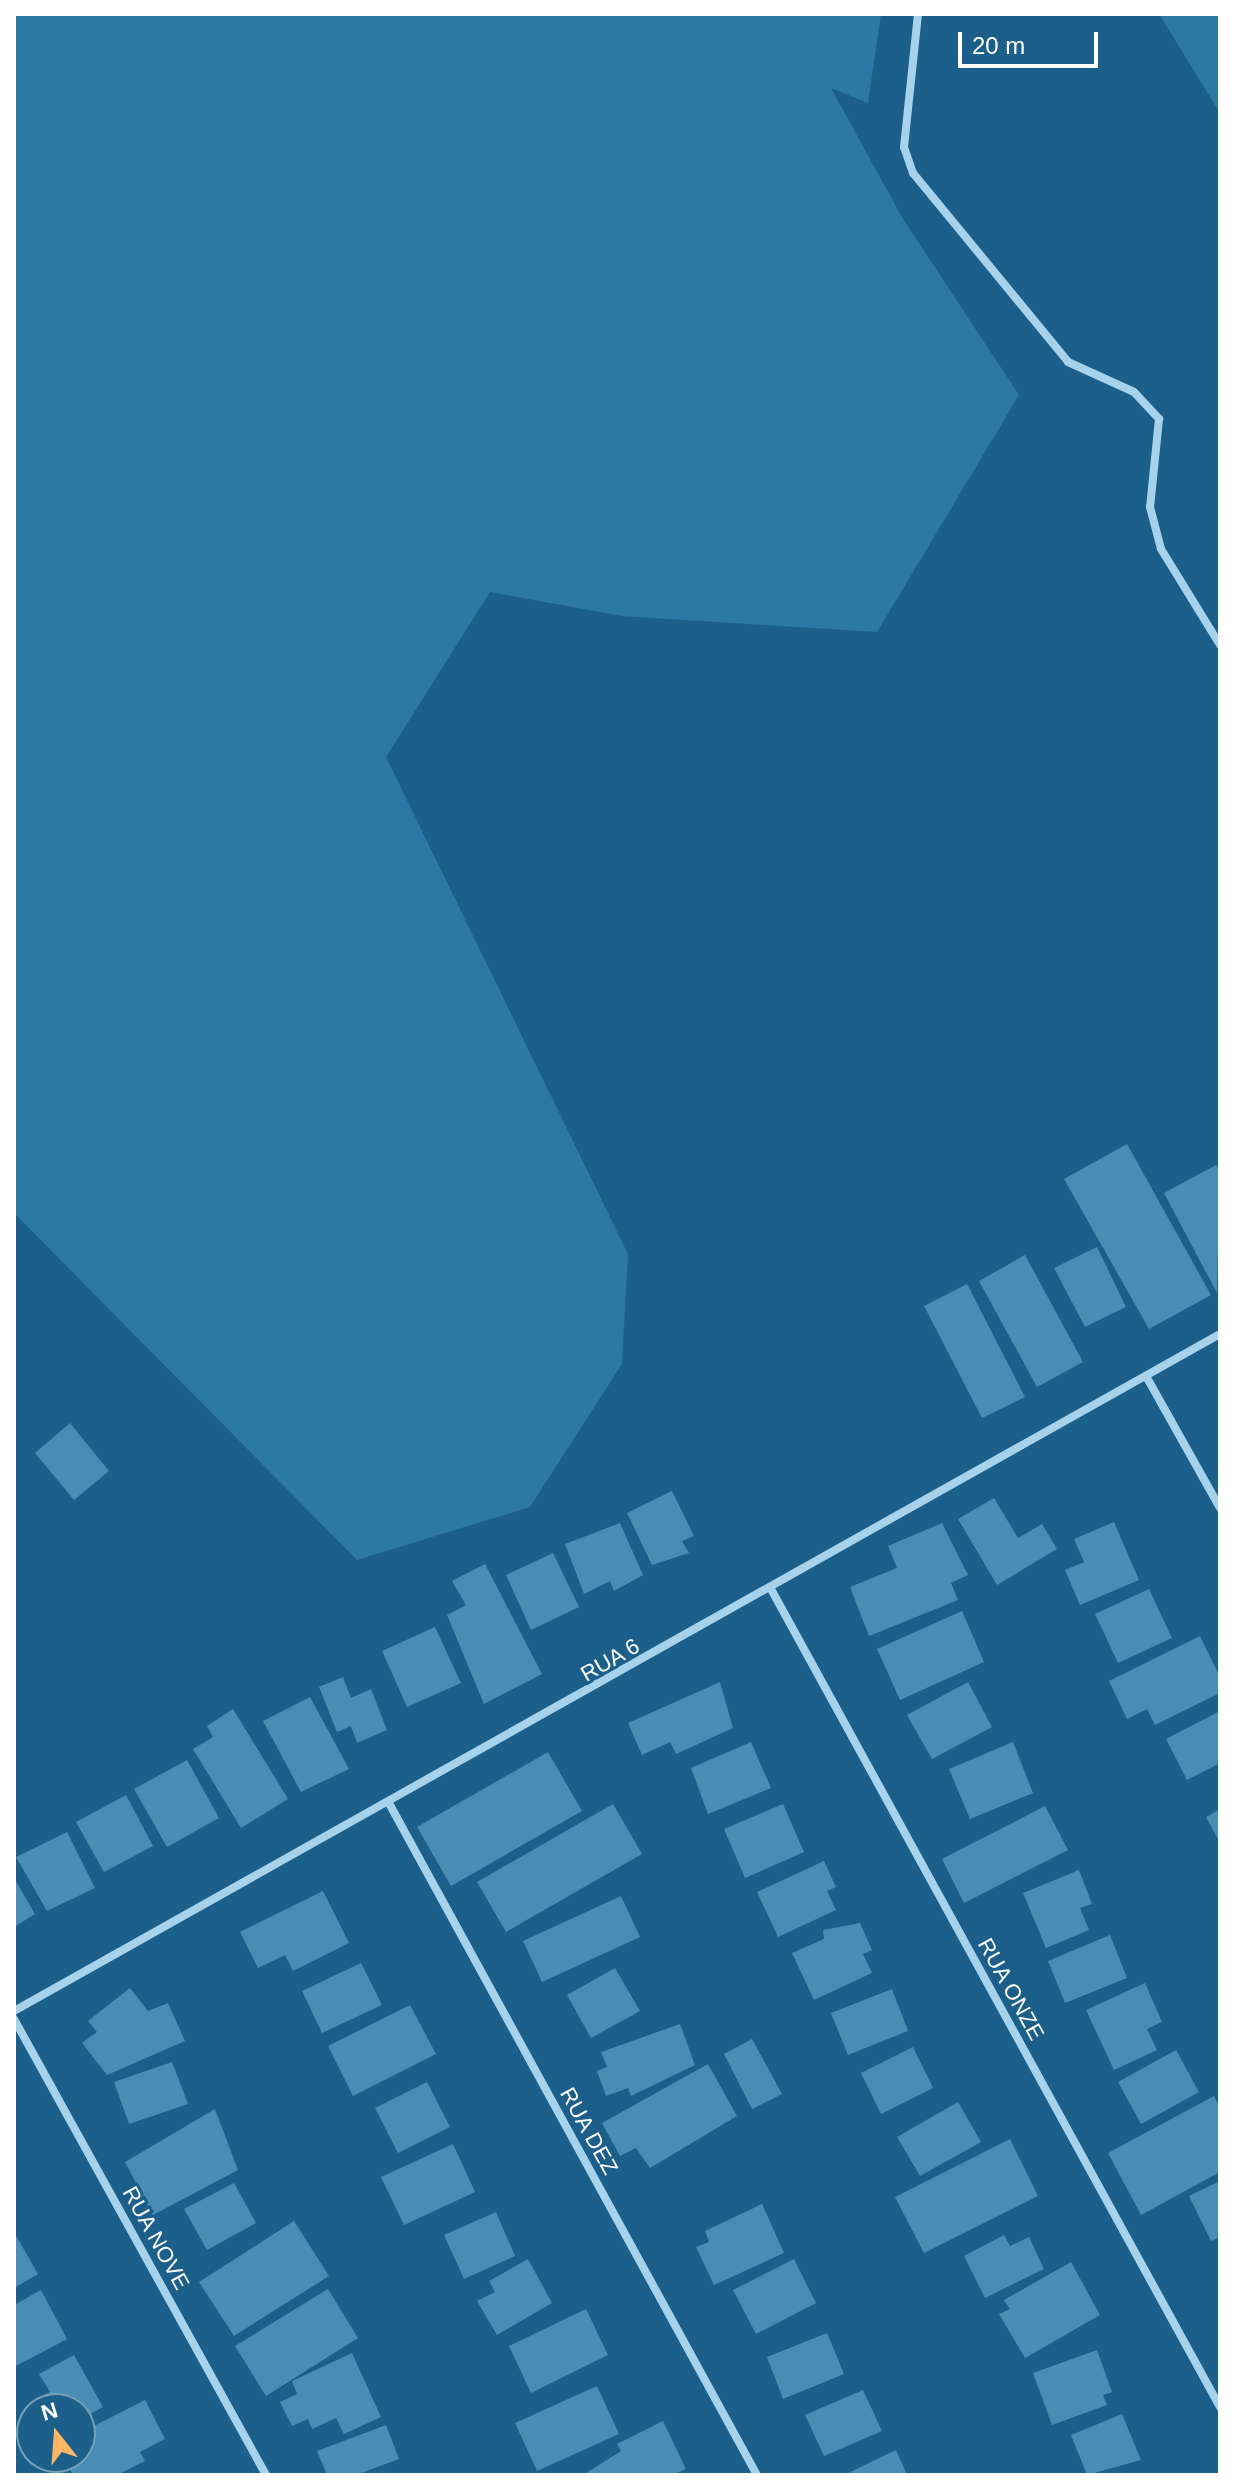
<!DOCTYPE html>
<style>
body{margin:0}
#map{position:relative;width:1234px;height:2489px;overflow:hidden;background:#1c5f8a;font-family:Arial,sans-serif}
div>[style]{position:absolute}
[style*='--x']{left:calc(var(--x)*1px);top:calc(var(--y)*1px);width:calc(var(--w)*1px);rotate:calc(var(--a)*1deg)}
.green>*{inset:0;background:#2c79a5}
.building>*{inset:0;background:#498cb4}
.minor>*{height:8px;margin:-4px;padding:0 4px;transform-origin:4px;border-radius:4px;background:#a7d2ec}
span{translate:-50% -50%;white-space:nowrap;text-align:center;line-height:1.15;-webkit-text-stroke:6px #1c5f8a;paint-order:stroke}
.street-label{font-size:22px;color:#fff}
.frame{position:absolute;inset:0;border:16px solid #fff;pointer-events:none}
.north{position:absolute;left:16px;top:2393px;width:80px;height:80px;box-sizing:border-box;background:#1c5f8a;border:2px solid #779fb9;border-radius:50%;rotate:343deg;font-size:22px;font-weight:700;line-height:32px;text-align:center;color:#fff}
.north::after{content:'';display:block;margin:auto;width:28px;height:36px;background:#fcb664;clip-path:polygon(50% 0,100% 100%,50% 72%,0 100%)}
.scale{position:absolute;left:958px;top:32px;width:140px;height:36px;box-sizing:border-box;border:4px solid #fff;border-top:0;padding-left:10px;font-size:24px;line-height:28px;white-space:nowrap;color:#fff;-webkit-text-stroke:6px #1c5f8a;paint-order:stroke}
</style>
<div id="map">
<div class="green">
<i style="clip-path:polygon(14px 14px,881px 14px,868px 103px,831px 88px,903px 219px,1019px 395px,877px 632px,622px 616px,490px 592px,386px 757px,628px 1254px,622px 1364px,530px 1507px,357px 1560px,14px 1213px)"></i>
<i style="clip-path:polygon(1159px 14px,1220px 14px,1220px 113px)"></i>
</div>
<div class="building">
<i style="clip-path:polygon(1127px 1144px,1211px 1295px,1149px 1329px,1064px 1179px)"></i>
<i style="clip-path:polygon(1216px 1165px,1220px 1171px,1217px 1293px,1164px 1193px)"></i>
<i style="clip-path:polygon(1097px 1247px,1126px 1307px,1085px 1327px,1054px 1268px)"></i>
<i style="clip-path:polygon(1025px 1255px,1083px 1362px,1037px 1387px,979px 1281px)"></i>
<i style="clip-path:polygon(967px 1284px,1025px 1397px,982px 1418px,924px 1306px)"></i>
<i style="clip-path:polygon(70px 1423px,109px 1471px,74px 1500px,35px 1453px)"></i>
<i style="clip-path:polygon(672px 1491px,694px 1536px,682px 1541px,689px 1553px,652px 1565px,627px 1513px)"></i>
<i style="clip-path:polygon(994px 1498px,1018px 1538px,1042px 1524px,1057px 1549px,997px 1585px,958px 1519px)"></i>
<i style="clip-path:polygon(1114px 1522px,1139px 1580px,1080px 1605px,1065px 1570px,1084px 1562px,1074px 1539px)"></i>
<i style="clip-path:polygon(620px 1523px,643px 1575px,614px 1591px,610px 1581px,584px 1594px,565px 1544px)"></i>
<i style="clip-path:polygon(942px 1523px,968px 1575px,951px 1583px,958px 1600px,869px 1636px,850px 1587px,897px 1568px,888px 1546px)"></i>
<i style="clip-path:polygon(553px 1553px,579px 1607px,531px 1630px,506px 1575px)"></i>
<i style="clip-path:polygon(485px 1564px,542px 1674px,484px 1704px,447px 1615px,466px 1605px,452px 1581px)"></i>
<i style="clip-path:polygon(1149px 1589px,1172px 1638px,1118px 1663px,1095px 1614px)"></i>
<i style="clip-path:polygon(962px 1611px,984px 1662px,900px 1700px,877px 1649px)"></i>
<i style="clip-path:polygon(435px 1627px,461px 1683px,407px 1707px,382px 1651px)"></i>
<i style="clip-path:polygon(1200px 1636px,1220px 1677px,1220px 1693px,1155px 1725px,1147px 1709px,1127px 1719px,1109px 1681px)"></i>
<i style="clip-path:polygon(343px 1677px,351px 1698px,371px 1689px,387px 1730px,357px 1743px,351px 1726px,337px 1732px,319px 1687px)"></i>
<i style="clip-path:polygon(720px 1682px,733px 1728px,676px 1754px,670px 1742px,642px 1755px,628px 1723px)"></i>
<i style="clip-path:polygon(968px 1682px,992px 1727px,932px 1759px,907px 1715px)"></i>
<i style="clip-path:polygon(310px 1697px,349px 1769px,301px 1792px,263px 1721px)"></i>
<i style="clip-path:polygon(233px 1709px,288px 1799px,241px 1828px,193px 1749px,213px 1737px,207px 1726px)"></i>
<i style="clip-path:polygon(1220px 1711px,1220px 1763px,1187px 1780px,1166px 1739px)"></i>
<i style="clip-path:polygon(751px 1742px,771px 1788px,708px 1814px,691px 1768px)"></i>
<i style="clip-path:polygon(1013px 1742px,1033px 1793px,970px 1819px,949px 1769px)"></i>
<i style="clip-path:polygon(548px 1752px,582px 1811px,451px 1886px,417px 1827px)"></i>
<i style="clip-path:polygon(187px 1760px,219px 1818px,167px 1847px,134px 1789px)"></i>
<i style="clip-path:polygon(126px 1795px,153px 1846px,104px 1872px,76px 1822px)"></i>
<i style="clip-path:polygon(613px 1804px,642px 1854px,506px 1932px,477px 1882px)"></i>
<i style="clip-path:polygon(783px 1804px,804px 1852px,745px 1878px,724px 1829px)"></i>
<i style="clip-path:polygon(1045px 1806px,1068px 1850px,964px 1903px,942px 1859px)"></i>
<i style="clip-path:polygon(1220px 1809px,1220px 1843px,1206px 1817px)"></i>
<i style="clip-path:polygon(67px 1832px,95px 1888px,47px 1911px,16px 1857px)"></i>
<i style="clip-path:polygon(824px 1861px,836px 1887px,827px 1891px,836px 1910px,778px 1937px,757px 1892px)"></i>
<i style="clip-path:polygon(1079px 1870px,1092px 1904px,1080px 1908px,1089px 1930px,1046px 1948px,1023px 1893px)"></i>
<i style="clip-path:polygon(14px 1878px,35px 1914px,14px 1927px)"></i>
<i style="clip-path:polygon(323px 1891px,349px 1943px,293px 1971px,285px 1955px,258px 1968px,240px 1932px)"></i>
<i style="clip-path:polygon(621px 1896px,640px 1937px,542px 1982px,523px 1941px)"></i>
<i style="clip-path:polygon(860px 1923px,872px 1950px,863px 1954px,872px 1973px,814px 2000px,792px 1953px,824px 1939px,823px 1930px)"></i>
<i style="clip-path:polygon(1110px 1935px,1127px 1978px,1065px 2003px,1048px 1961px)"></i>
<i style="clip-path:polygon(361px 1963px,382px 2005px,322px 2033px,302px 1991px)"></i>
<i style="clip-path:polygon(615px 1968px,640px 2011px,591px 2038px,567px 1995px)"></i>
<i style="clip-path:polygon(1145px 1983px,1162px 2022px,1147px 2029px,1157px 2050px,1114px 2070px,1086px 2010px)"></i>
<i style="clip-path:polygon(130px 1988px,148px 2011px,168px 2003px,185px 2041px,107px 2075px,82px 2043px,97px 2032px,88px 2021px)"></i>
<i style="clip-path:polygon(892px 1989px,908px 2031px,848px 2055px,831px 2013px)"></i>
<i style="clip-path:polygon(410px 2005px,436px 2054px,353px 2096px,328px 2046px)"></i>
<i style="clip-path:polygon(680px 2024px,695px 2065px,631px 2096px,628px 2088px,606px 2096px,597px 2071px,607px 2067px,601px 2052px)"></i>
<i style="clip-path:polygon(752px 2039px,782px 2094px,752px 2109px,724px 2054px)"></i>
<i style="clip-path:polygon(913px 2047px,933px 2088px,881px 2114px,861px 2073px)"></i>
<i style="clip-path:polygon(1176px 2050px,1199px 2092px,1141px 2124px,1118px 2082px)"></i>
<i style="clip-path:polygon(172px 2062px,188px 2104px,129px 2124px,114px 2082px)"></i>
<i style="clip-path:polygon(708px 2064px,737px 2116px,650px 2168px,636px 2148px,620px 2156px,602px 2123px)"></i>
<i style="clip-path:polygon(427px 2082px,450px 2127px,398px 2153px,375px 2108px)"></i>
<i style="clip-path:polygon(1214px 2096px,1220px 2108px,1220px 2172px,1141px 2215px,1108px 2153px)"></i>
<i style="clip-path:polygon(958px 2102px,981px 2142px,920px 2176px,897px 2137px)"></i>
<i style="clip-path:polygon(215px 2109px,238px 2170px,153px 2215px,125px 2162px)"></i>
<i style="clip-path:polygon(1010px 2139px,1038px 2196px,924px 2253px,895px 2197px)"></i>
<i style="clip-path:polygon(453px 2144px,475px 2192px,404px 2225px,381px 2177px)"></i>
<i style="clip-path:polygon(1220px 2181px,1220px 2237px,1211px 2241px,1189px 2196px)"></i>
<i style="clip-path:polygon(234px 2183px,256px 2223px,207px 2250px,184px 2209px)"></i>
<i style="clip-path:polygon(762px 2204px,784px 2253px,714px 2285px,696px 2247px,709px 2242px,705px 2231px)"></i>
<i style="clip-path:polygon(496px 2212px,515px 2256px,464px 2279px,444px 2235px)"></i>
<i style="clip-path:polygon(294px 2221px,329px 2276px,234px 2336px,199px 2282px)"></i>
<i style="clip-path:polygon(14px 2232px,38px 2274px,14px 2288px)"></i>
<i style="clip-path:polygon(1004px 2235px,1010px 2246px,1029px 2237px,1044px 2269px,985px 2298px,964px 2256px)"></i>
<i style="clip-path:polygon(528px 2259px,552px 2303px,497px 2335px,477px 2301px,495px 2292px,489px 2281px)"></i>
<i style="clip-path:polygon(794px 2259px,816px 2303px,756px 2334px,733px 2290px)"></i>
<i style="clip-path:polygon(1071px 2262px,1100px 2315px,1025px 2358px,999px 2314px,1010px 2309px,1004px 2300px)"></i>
<i style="clip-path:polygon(328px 2289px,358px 2338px,266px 2396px,235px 2346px)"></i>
<i style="clip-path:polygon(41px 2290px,67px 2339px,14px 2367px,14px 2305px)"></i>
<i style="clip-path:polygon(586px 2309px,608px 2355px,531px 2393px,509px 2346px)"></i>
<i style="clip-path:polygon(827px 2333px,844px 2374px,783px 2399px,767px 2357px)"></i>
<i style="clip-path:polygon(1097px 2350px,1112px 2392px,1103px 2395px,1107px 2405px,1052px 2425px,1033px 2373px)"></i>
<i style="clip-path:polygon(352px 2353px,381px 2417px,344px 2434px,336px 2418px,312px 2429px,308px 2419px,292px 2426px,280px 2402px,297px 2394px,292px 2381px)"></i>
<i style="clip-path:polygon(74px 2355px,103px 2407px,80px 2420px,80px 2409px,34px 2409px,30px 2403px,50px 2392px,39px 2374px)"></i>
<i style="clip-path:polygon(597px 2386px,619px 2434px,537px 2471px,515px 2423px)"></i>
<i style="clip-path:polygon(863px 2390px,882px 2431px,824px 2456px,805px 2415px)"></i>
<i style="clip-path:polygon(145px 2400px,165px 2439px,140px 2452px,145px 2461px,117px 2475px,73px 2475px,63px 2457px,80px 2457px,80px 2433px)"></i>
<i style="clip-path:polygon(1122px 2414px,1141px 2460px,1087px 2475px,1071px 2435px)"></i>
<i style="clip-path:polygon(663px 2421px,686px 2469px,673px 2475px,583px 2475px,621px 2451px,617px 2444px)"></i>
<i style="clip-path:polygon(386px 2425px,399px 2459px,356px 2475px,327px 2475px,317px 2451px)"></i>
<i style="clip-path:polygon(896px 2450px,907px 2475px,844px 2475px)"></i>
</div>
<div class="minor">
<i style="--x:918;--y:14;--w:134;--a:96"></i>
<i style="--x:904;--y:147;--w:28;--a:71"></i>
<i style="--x:913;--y:173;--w:244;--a:50.6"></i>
<i style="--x:1068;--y:362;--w:72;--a:24.4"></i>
<i style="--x:1134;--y:392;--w:37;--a:47"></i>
<i style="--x:1159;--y:419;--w:88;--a:95.8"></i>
<i style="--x:1150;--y:507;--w:43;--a:75.3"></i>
<i style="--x:1161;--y:549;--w:113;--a:58.4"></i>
<i style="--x:1146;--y:1376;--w:151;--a:60.7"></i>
<i style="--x:771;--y:1589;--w:933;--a:61.24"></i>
<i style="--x:390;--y:1805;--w:764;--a:61.29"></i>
<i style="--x:14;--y:2011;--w:1383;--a:-29.31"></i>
<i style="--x:14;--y:2019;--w:521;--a:61.07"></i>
</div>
<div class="street-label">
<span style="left:610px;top:1660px;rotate:-30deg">RUA 6</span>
<span style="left:1011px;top:1989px;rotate:61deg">RUA ONZE</span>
<span style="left:589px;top:2131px;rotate:61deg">RUA DEZ</span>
<span style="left:156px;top:2238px;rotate:61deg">RUA NOVE</span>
</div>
<div class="frame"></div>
<div class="north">N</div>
<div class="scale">20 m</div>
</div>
